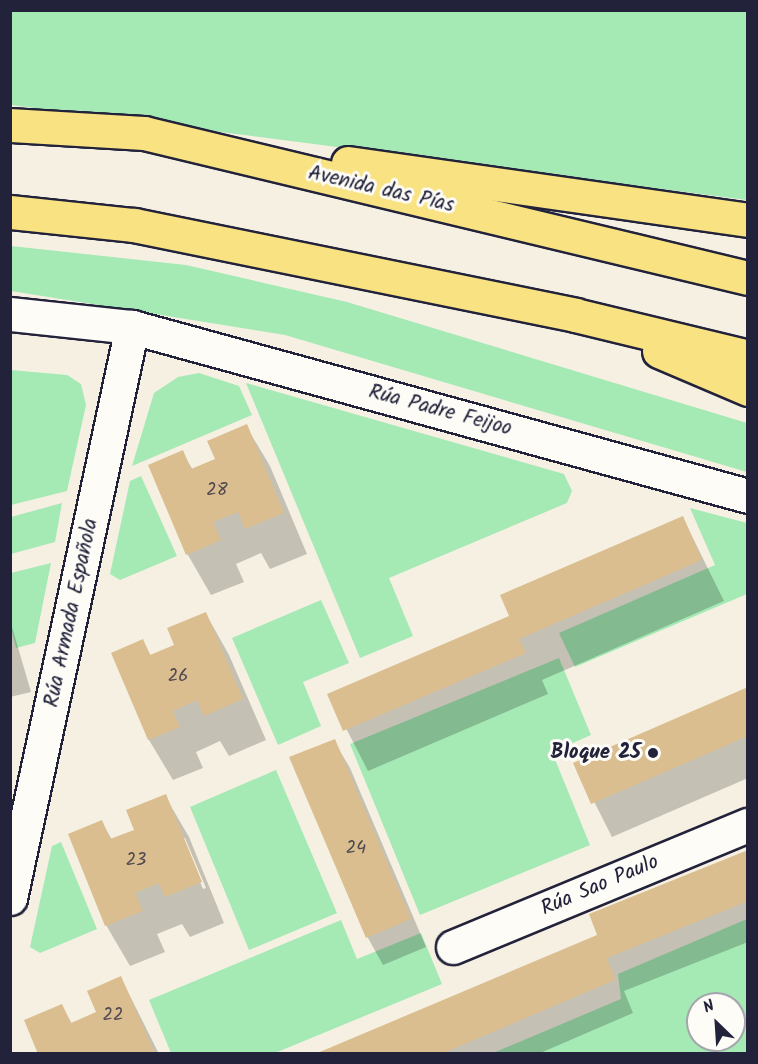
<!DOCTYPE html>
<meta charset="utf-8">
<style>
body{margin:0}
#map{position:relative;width:758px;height:1064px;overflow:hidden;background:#f6f0e2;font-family:Kalam,sans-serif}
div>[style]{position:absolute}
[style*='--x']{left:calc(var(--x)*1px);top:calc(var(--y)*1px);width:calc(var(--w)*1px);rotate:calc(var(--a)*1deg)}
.green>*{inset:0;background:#a5e9b5}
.shadow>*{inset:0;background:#0003}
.building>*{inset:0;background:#dabe8f}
.roads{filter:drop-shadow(2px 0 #22223b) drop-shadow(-2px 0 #22223b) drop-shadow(0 2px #22223b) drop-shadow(0 -2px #22223b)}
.street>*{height:33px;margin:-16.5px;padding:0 16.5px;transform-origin:16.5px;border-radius:16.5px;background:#fdfcf7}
.highway>*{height:33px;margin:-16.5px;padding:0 16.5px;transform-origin:16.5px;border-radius:16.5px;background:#f8e281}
.dots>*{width:16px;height:16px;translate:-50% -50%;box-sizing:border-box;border:3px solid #fdfcf7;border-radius:50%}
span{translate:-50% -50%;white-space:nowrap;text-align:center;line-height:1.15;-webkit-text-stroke:6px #fdfcf7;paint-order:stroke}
.number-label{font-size:18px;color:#504950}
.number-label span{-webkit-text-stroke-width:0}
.street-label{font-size:21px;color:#22223b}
.poi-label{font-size:21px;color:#22223b;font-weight:700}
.right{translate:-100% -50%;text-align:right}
.frame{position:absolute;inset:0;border:12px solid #22223b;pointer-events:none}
.north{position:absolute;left:686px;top:992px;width:60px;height:60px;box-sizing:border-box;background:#fdfcf7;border:2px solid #a5a5ac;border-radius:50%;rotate:335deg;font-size:16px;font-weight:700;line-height:24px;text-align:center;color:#22223b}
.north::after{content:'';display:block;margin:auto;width:21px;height:27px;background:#22223b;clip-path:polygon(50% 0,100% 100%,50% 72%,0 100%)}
</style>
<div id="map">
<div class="green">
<i style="clip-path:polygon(11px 11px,747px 11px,747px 200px,11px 105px)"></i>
<i style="clip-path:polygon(11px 246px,186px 265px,347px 302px,747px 423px,747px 472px,285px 335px,11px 291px)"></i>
<i style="clip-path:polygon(11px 370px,67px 375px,81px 384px,86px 405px,67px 491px,11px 505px)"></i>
<i style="clip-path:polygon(199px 373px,239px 386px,252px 415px,132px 466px,154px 393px,178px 377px)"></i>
<i style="clip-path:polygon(246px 383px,564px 474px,572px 491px,567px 503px,389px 578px,413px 636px,360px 658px)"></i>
<i style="clip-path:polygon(141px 476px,177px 556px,120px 580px,110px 574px,130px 481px)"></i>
<i style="clip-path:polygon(62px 503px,55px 542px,11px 554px,11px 517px)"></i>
<i style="clip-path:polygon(690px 508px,747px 523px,747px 594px,575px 667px,559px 633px,715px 565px)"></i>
<i style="clip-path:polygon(51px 563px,35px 643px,16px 648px,11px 628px,11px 573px)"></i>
<i style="clip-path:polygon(321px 600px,349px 663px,303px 682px,321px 726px,278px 745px,232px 638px)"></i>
<i style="clip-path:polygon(559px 658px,591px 735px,552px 752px,590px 845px,420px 915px,350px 744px)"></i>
<i style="clip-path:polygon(276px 770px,337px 913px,249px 950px,190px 807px)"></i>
<i style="clip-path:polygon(61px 842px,97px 929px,40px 953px,30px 947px,52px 846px)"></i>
<i style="clip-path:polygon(evenodd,747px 919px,747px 1053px,493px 1053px,621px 999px,618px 974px,747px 919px,698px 1004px,734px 1004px,734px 1040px,698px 1040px,698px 1004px)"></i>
<i style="clip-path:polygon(341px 920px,357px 959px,421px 933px,442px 984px,275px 1053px,171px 1053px,149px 1000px)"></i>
</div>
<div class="shadow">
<i style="clip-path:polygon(246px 426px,270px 466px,307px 554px,270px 569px,261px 553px,236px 564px,244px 582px,211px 595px,188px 555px,150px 466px,182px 452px,193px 470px,216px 460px)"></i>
<i style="clip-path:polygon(683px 518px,724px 601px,542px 680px,548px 694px,368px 771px,329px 695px,511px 617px)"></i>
<i style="clip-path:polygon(206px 614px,229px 655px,266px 740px,229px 756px,220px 741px,196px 752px,203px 768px,173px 780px,149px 740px,113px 654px,143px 641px,151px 656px,176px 645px)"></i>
<i style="clip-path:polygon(10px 620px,31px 692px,10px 697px)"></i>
<i style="clip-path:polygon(748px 689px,748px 778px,612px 837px,575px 764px)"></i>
<i style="clip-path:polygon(334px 741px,350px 768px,426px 947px,383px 965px,368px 938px,291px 758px)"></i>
<i style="clip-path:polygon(evenodd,165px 796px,189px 837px,224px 923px,190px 937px,182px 924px,157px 934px,165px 952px,130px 966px,106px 925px,102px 822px,112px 840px,136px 830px,165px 796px,182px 838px,185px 838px,206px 888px,203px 889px,182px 838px)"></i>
<i style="clip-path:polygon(748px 851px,748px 942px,624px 991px,633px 1013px,538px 1054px,317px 1054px,599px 936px)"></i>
<i style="clip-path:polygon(121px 978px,159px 1054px,40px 1054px,62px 1006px,72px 1024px,98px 1013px)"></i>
</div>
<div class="building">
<i style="clip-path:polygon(247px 424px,284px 513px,245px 529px,238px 512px,213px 522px,221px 540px,186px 555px,148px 465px,183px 450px,191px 469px,215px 459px,207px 441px)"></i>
<i style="clip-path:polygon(683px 516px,702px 560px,519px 639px,526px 653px,343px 731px,327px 694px,509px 616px,500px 595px)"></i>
<i style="clip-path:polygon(206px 612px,243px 699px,204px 716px,197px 700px,173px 711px,180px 727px,148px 740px,111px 653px,143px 639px,150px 655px,174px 645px,167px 628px)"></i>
<i style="clip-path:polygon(748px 687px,748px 736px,591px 804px,573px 763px)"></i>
<i style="clip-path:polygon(335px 739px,411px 919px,366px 938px,289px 757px)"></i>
<i style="clip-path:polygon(166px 794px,202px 882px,165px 897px,159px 883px,135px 893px,143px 911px,105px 926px,68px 834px,102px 820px,110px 839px,134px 830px,126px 810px)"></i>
<i style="clip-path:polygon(748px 850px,748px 901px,607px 958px,615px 980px,441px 1054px,315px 1054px,597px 935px,589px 914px)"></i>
<i style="clip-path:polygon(121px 976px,155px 1054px,38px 1054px,24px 1020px,62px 1004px,71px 1023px,96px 1012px,87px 991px)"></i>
</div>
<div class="roads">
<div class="street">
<i style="--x:10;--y:314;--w:123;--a:6.1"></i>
<i style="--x:132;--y:327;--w:639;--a:15.34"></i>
<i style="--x:10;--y:898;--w:584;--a:-77.94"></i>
<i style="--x:453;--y:947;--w:319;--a:-22.5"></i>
</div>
<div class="highway">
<i style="--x:10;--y:125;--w:134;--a:3.4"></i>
<i style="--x:144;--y:133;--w:621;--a:13.5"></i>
<i style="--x:348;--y:163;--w:404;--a:8.1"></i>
<i style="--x:10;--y:212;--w:125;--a:6"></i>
<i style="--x:134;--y:225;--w:450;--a:11.5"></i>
<i style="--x:575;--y:315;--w:178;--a:13.6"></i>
<i style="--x:659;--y:351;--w:97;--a:23.1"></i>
</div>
</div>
<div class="dots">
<i style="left:653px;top:753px;background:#22223b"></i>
</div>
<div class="number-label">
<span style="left:217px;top:491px">28</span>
<span style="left:178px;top:677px">26</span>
<span style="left:356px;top:849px">24</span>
<span style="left:136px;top:861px">23</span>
<span style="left:113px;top:1016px">22</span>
</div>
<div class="street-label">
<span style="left:381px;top:190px;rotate:13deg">Avenida das Pías</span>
<span style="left:440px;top:411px;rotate:15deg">Rúa Padre Feijoo</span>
<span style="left:72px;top:613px;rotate:-78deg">Rúa Armada Española</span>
<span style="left:600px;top:886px;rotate:-23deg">Rúa Sao Paulo</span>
</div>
<div class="poi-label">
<span class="right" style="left:641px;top:753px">Bloque 25</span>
</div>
<div class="frame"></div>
<div class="north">N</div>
</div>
